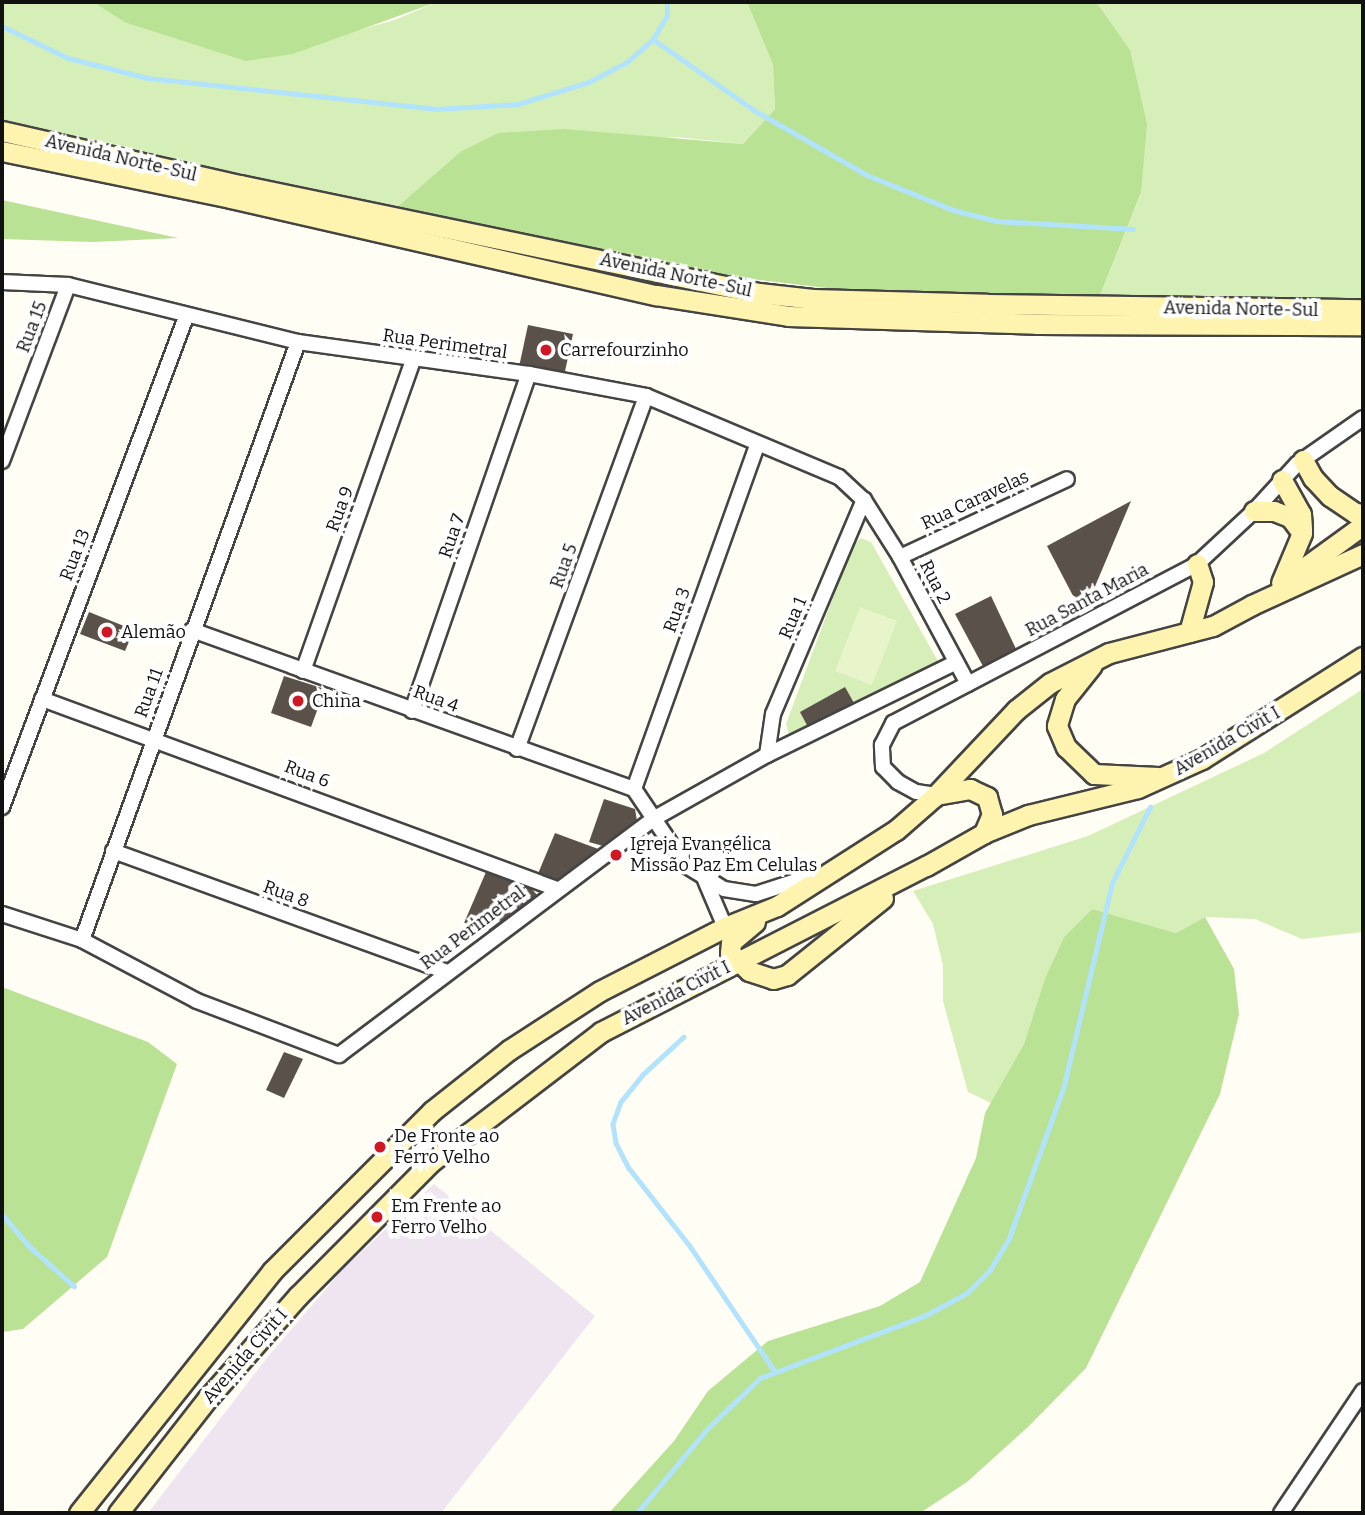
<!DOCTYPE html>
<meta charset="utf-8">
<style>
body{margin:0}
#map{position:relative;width:1365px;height:1515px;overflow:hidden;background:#fffdf4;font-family:Bitter,serif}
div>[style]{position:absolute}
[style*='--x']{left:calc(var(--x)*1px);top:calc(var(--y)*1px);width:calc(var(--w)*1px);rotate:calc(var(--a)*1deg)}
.industrial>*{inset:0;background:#eee5f0}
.green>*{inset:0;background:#d6efb8}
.forest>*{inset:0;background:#bae295}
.pitch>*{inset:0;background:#e8f5cb}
.stream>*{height:4.5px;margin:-2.25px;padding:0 2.25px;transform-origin:2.25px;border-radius:2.25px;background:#b2e3fd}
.building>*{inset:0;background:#5b514b}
.roads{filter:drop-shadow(2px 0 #444) drop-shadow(-2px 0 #444) drop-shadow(0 2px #444) drop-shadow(0 -2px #444)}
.street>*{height:14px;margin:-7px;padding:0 7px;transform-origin:7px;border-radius:7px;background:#fff}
.secondary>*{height:19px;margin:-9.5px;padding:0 9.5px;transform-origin:9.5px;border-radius:9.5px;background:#fff4af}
.dots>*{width:19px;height:19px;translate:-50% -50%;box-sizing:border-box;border:4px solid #fff;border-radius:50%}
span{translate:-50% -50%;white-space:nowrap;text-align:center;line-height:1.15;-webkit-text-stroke:7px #fff;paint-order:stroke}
.street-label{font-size:18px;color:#111}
.poi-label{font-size:18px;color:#111}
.left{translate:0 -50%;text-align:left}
.frame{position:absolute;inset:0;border:4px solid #111;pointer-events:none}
</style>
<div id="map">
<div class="industrial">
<i style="clip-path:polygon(434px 1184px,595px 1316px,441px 1513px,148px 1513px,266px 1359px,343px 1269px)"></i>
</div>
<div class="green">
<i style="clip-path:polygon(2px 2px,93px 2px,124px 22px,351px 32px,395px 20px,437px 2px,747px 2px,773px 65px,775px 109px,743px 144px,676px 137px,460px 152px,396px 208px,2px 123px)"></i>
<i style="clip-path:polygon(1096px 2px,1363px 2px,1363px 304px,1099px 298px,1141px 194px)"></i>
<i style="clip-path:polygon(861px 538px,871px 542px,939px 663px,804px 740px,790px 737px,786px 724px,852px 546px)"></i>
<i style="clip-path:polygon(1363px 689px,1363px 932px,1302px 939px,1255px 919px,1205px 917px,1176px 933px,1092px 909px,1064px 937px,1045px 978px,1024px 1044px,991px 1103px,968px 1092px,943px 1001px,943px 965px,933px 924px,913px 891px,1088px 836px,1264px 753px)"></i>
</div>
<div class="forest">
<i style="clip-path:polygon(93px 2px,437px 2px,293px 54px,246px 61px,124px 22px)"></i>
<i style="clip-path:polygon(747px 2px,1096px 2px,1130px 50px,1147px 124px,1141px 193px,1099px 298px,859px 292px,695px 272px,396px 208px,460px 152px,498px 133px,564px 129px,743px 144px,775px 109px,773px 65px)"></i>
<i style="clip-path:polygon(2px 200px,178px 238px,93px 242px,2px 239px)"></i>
<i style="clip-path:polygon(1092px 909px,1176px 933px,1205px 917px,1234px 969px,1239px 1014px,1220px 1094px,1086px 1368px,1029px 1426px,967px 1482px,920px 1513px,609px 1513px,674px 1441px,708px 1391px,768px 1341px,880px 1306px,920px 1282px,976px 1158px,985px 1113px,1024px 1044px,1045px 978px,1064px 937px)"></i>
<i style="clip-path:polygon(2px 987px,148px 1042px,177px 1064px,107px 1257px,23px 1329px,2px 1332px)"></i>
</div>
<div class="pitch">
<i style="clip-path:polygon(860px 607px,897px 621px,872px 685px,835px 671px)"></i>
</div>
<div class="stream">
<i style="--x:2;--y:26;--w:73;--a:25.9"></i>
<i style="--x:68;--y:58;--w:82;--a:14"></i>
<i style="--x:148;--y:78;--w:291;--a:6.1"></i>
<i style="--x:437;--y:109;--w:81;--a:-3.5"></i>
<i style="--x:518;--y:104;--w:74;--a:-17.2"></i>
<i style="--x:589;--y:82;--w:43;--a:-27.8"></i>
<i style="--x:627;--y:62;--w:35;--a:-41"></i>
<i style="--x:653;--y:39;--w:27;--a:-59"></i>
<i style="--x:667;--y:16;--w:14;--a:-90"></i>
<i style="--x:653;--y:39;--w:123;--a:35.1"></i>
<i style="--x:754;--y:110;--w:130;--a:29.9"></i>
<i style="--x:867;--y:175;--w:93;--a:22.1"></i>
<i style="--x:953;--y:210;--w:45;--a:14"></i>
<i style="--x:997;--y:221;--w:136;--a:3.4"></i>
<i style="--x:684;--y:1037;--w:56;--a:137.2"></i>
<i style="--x:643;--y:1075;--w:35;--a:129"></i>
<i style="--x:621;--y:1102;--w:23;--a:110"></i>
<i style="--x:613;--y:1124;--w:19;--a:81"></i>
<i style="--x:616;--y:1143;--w:28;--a:63"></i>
<i style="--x:629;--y:1168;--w:99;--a:52"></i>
<i style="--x:690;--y:1246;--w:150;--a:55.9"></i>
<i style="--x:2;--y:1214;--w:43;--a:49.7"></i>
<i style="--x:30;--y:1247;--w:59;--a:41.6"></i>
<i style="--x:637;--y:1513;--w:109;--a:-50.2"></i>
<i style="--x:707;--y:1429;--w:74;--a:-43.9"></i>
<i style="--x:760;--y:1378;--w:175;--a:-20.7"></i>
<i style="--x:924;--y:1316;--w:49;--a:-28.1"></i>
<i style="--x:967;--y:1293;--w:33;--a:-45"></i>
<i style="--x:990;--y:1270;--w:37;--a:-59"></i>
<i style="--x:1009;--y:1238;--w:158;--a:-70.1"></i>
<i style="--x:1063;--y:1089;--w:212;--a:-76.6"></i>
<i style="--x:1112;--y:883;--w:85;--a:-63.4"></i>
</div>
<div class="building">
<i style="clip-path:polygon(528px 325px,573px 334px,564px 376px,519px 367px)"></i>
<i style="clip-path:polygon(1131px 501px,1083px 615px,1047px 546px)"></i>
<i style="clip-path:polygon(991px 596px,1017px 651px,985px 670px,955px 614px)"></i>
<i style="clip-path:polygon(89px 612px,134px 630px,125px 651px,80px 634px)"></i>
<i style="clip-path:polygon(284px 676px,325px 689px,311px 727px,271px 713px)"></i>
<i style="clip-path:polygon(845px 687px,854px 703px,809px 729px,800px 712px)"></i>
<i style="clip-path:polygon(604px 799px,635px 809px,637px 821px,603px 846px,589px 842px)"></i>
<i style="clip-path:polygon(555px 833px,601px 850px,554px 882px,537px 876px)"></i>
<i style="clip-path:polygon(486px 872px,531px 888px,537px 895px,492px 931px,464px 923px)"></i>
<i style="clip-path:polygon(284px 1052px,303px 1059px,284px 1098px,266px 1090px)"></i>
</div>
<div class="roads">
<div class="street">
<i style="--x:2;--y:282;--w:66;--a:2.6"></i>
<i style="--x:68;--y:285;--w:237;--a:13.9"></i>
<i style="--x:298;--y:342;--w:233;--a:7.9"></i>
<i style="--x:529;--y:374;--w:119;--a:10.6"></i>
<i style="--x:646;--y:396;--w:209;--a:22.8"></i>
<i style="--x:839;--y:477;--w:34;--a:43"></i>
<i style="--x:864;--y:500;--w:67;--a:57.7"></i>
<i style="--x:900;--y:557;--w:144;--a:61.8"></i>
<i style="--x:2;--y:461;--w:188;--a:-69.4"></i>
<i style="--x:900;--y:557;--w:184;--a:-25"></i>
<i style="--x:192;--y:630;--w:470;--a:19.8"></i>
<i style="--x:634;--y:789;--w:92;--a:56.1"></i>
<i style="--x:685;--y:865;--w:46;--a:31.6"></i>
<i style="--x:724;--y:889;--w:32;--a:9"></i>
<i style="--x:756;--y:894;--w:62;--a:-17.9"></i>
<i style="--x:303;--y:671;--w:330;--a:-70.5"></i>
<i style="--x:42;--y:699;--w:549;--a:20.25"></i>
<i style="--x:412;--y:711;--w:357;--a:-70.9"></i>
<i style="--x:517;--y:749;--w:376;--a:-69.9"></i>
<i style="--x:767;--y:755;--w:41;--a:-81.7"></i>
<i style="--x:773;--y:714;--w:233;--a:-67"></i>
<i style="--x:634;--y:789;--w:365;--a:-70.3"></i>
<i style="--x:936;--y:795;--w:20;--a:-171"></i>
<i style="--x:916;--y:792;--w:21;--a:-151"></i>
<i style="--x:898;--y:782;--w:21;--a:-135"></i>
<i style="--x:883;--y:767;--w:22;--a:-93"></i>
<i style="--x:882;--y:745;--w:25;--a:-63"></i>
<i style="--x:893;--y:723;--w:343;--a:-27.6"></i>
<i style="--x:1197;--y:564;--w:78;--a:-42.9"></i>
<i style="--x:1254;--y:511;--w:64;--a:-47.5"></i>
<i style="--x:1297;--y:464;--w:80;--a:-34.9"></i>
<i style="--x:2;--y:807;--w:523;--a:-69.42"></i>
<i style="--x:113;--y:851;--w:355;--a:19.9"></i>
<i style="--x:705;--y:880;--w:51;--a:66.9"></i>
<i style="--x:2;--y:914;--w:84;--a:18"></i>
<i style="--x:82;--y:940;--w:130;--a:27.9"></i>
<i style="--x:197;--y:1001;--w:152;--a:20.8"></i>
<i style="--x:339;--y:1055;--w:395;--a:-36.9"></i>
<i style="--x:655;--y:818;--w:129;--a:-29.4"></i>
<i style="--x:767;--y:755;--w:209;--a:-26.1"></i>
<i style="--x:82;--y:940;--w:636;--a:-70.14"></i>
<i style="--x:1281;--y:1513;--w:147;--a:-56.1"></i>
</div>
<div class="secondary">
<i style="--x:2;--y:131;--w:244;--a:12.8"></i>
<i style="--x:240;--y:185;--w:530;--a:11.76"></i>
<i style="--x:759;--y:293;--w:54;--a:6.3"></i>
<i style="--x:813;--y:299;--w:174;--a:1.6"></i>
<i style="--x:987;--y:304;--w:376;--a:0.8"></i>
<i style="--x:2;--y:151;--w:234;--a:11.6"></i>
<i style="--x:231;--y:198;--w:436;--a:12.9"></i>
<i style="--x:656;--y:295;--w:134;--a:9"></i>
<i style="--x:788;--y:316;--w:248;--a:1.8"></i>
<i style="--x:1036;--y:324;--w:327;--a:0.2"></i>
<i style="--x:1303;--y:460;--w:21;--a:61"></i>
<i style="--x:1313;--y:478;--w:25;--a:47"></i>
<i style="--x:1330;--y:496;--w:30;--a:34"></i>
<i style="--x:1355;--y:513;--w:8;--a:7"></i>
<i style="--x:1282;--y:480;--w:39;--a:61"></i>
<i style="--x:1301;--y:514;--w:16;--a:86"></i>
<i style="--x:1254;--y:511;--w:20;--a:0"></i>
<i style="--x:1274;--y:511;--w:17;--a:21"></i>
<i style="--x:1290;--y:517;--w:20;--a:53"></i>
<i style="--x:1302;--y:533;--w:54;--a:112.8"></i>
<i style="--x:1290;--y:578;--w:90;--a:-36"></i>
<i style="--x:1189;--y:632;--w:52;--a:-74.4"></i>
<i style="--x:1203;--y:582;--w:19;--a:-108"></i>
<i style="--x:1092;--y:665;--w:43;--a:128.5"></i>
<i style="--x:1065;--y:699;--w:28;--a:107"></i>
<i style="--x:1057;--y:726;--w:23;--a:67"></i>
<i style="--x:1066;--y:747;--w:39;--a:44"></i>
<i style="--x:1094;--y:774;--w:64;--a:2.7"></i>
<i style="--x:936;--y:795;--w:35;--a:-10"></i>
<i style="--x:970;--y:789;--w:19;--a:25"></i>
<i style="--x:987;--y:797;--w:18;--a:74"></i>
<i style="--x:992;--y:814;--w:21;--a:113"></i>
<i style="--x:755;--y:922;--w:31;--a:140"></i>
<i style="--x:731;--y:942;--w:11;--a:95"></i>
<i style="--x:730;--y:953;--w:26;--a:43"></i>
<i style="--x:749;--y:971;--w:25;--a:18"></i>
<i style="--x:773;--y:979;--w:15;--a:-16"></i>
<i style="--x:787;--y:975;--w:123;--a:-38.7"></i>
<i style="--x:79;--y:1513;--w:310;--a:-51.4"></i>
<i style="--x:272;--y:1271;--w:226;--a:-45"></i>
<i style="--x:432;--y:1111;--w:98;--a:-38.4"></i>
<i style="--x:509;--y:1050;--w:108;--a:-33"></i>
<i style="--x:600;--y:991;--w:140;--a:-27.1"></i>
<i style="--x:725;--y:927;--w:56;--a:-22"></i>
<i style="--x:777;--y:906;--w:141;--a:-32.6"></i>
<i style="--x:896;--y:830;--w:50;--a:-41"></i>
<i style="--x:934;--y:797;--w:120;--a:-46.7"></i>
<i style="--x:1016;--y:710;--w:43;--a:-38.5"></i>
<i style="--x:1050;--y:683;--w:66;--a:-27"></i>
<i style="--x:1109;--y:653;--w:107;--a:-14.6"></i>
<i style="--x:1213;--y:626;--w:44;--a:-28.3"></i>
<i style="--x:1252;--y:605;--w:122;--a:-24.7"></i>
<i style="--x:118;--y:1513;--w:146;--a:-52"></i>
<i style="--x:208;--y:1398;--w:136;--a:-48.6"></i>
<i style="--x:298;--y:1296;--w:189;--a:-45.2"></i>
<i style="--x:431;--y:1162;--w:214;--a:-37.4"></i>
<i style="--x:601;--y:1032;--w:365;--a:-27.1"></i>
<i style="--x:926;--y:866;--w:67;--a:-29.6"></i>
<i style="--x:984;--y:833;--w:48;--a:-22.2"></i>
<i style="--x:1028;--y:815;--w:113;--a:-13.8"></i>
<i style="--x:1138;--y:788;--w:70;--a:-24.4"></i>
<i style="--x:1202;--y:759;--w:191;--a:-32.4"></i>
</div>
</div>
<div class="dots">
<i style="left:546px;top:350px;background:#d21724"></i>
<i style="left:107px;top:632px;background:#d21724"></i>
<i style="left:298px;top:701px;background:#d21724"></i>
<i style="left:616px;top:855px;background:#d21724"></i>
<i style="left:380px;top:1147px;background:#d21724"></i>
<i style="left:377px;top:1217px;background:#d21724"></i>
</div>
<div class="street-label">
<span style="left:121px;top:158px;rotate:13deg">Avenida Norte-Sul</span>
<span style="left:676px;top:275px;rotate:12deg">Avenida Norte-Sul</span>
<span style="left:1241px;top:309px;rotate:1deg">Avenida Norte-Sul</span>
<span style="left:32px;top:327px;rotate:-69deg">Rua 15</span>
<span style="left:445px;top:344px;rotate:8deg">Rua Perimetral</span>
<span style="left:975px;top:500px;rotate:-25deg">Rua Caravelas</span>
<span style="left:340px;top:509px;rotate:-70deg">Rua 9</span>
<span style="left:452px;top:536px;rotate:-71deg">Rua 7</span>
<span style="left:75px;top:555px;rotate:-69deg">Rua 13</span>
<span style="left:564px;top:566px;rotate:-70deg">Rua 5</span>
<span style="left:935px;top:582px;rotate:63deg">Rua 2</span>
<span style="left:1087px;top:600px;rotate:-28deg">Rua Santa Maria</span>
<span style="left:677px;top:610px;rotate:-70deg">Rua 3</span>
<span style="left:793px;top:618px;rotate:-67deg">Rua 1</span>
<span style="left:149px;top:693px;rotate:-70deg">Rua 11</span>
<span style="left:436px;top:699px;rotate:20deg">Rua 4</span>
<span style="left:1227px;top:741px;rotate:-30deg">Avenida Civit I</span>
<span style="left:307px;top:774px;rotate:21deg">Rua 6</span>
<span style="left:286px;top:894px;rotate:20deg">Rua 8</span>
<span style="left:473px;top:928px;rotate:-37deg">Rua Perimetral</span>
<span style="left:676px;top:993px;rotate:-27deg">Avenida Civit I</span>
<span style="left:245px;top:1356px;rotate:-49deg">Avenida Civit I</span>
</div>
<div class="poi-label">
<span class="left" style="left:560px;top:350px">Carrefourzinho</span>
<span class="left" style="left:121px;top:632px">Alemão</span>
<span class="left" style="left:312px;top:701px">China</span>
<span class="left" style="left:630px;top:855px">Igreja Evangélica<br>Missão Paz Em Celulas</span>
<span class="left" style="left:394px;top:1147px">De Fronte ao<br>Ferro Velho</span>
<span class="left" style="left:391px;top:1217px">Em Frente ao<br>Ferro Velho</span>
</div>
<div class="frame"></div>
</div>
